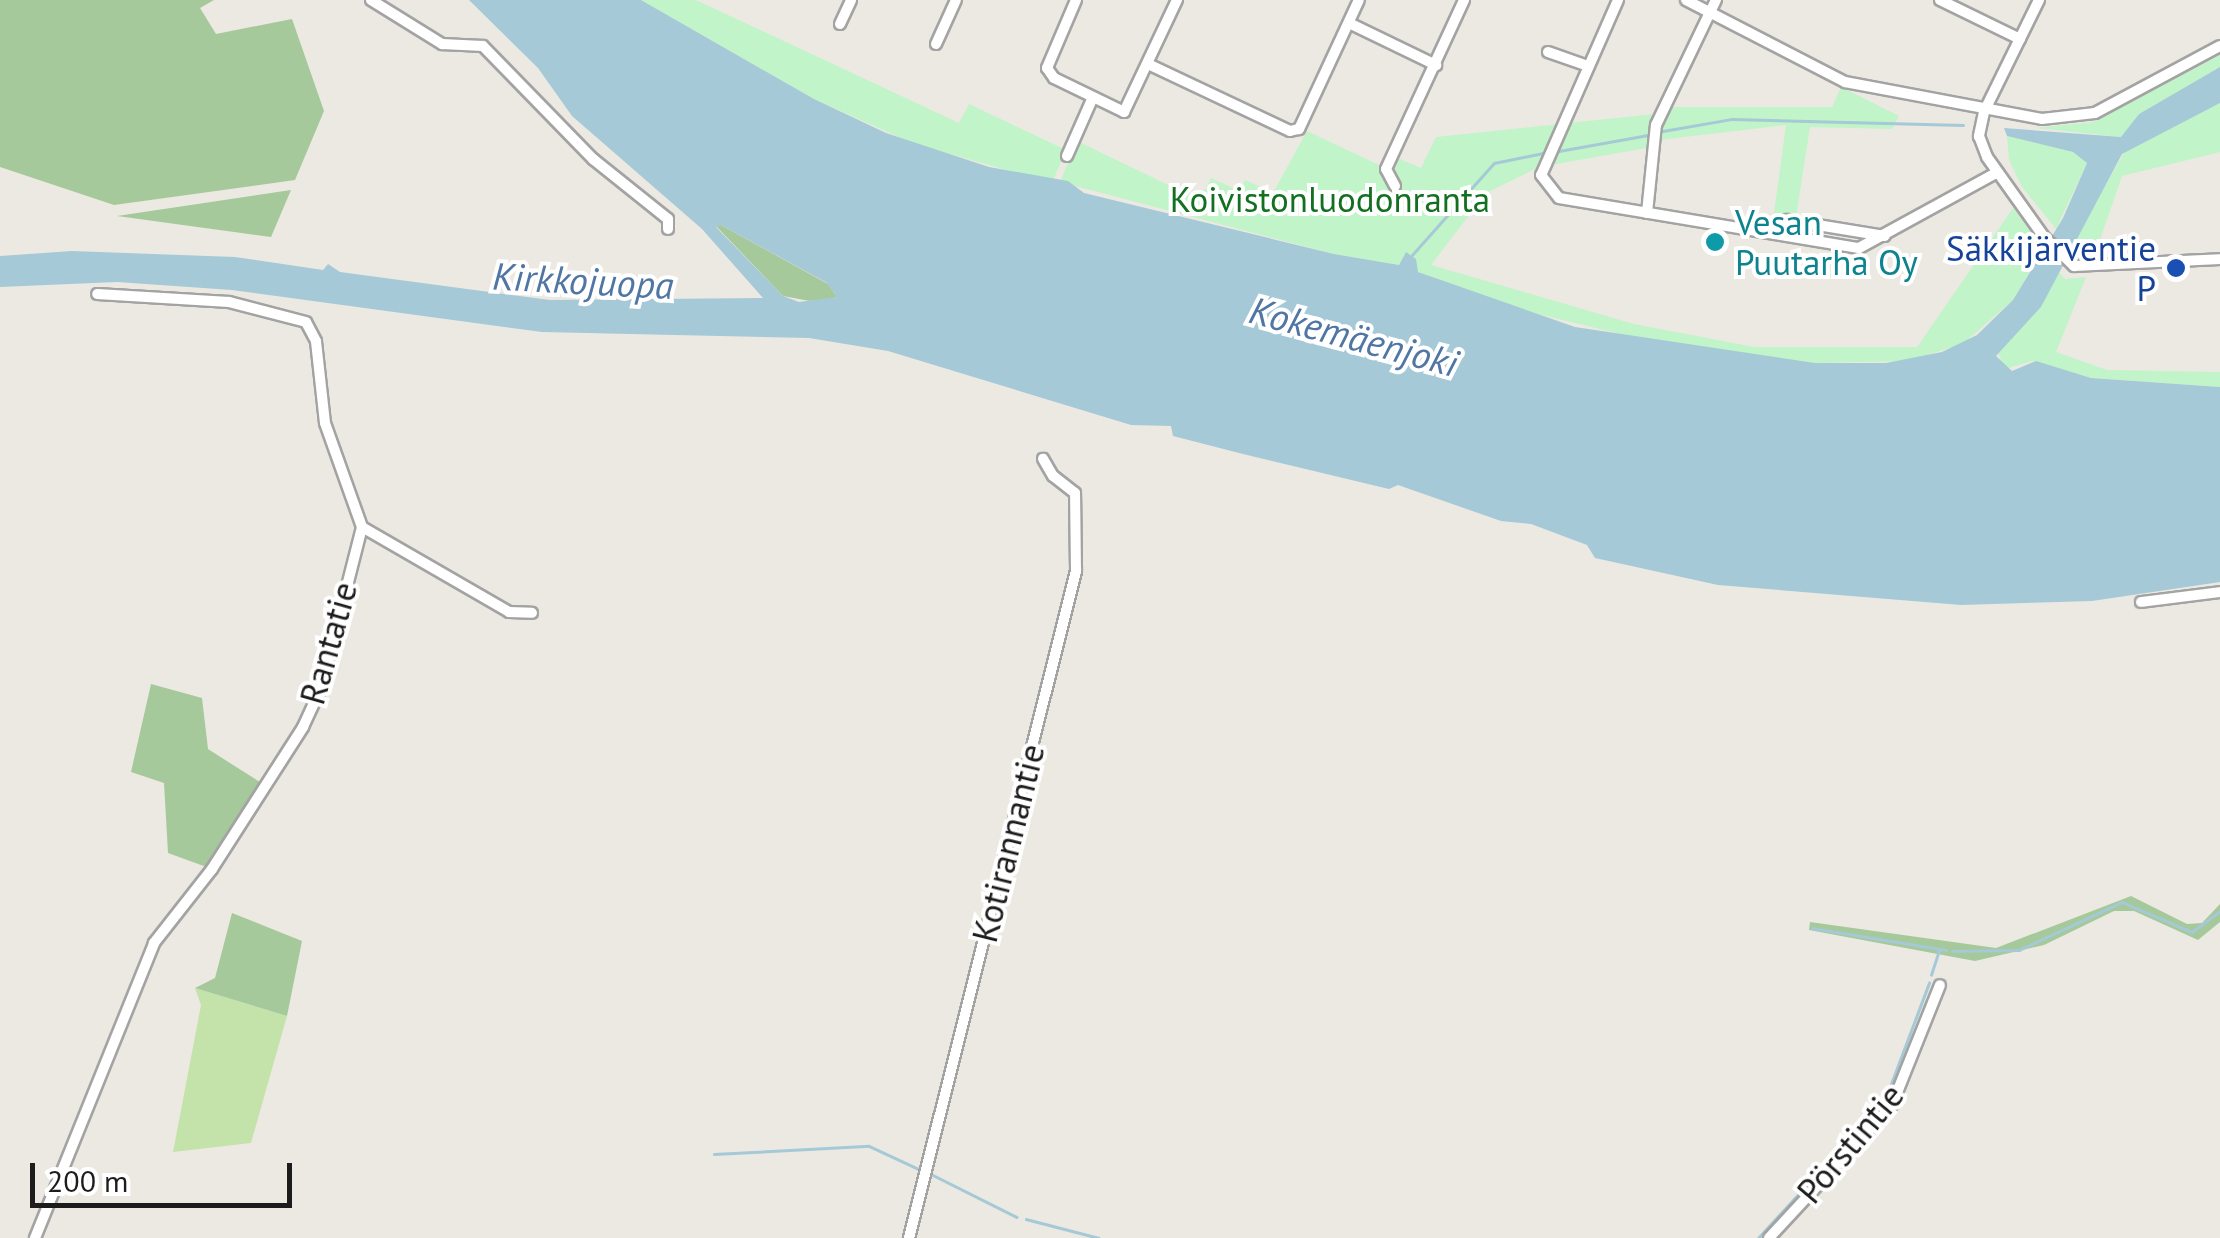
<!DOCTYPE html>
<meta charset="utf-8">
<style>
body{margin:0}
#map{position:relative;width:2220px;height:1238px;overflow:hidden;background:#ece9e2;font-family:"PT Sans",sans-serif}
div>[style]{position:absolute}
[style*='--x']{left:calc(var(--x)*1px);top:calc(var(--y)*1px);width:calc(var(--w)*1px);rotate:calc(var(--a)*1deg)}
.grass>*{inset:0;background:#c4e3ab}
.forest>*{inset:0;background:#a5c99a}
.park>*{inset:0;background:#c1f4c8}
.water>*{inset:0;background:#a5c9d7}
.stream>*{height:2.5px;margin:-1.25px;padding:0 1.25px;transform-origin:1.25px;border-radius:1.25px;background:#a5c9d7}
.roads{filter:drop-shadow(2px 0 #a3a3a3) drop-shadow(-2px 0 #a3a3a3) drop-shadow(0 2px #a3a3a3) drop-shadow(0 -2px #a3a3a3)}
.minor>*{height:10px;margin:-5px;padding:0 5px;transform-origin:5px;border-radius:5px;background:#fff}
.dots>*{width:28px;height:28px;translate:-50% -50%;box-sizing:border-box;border:5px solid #fff;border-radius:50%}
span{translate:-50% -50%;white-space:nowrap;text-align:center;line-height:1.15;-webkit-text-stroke:8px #fff;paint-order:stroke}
.park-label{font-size:35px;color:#137020}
.culture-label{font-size:35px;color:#0d838f}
.left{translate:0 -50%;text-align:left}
.transit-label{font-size:35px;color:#164399}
.right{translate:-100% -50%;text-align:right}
.street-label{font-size:35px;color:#1c1c1c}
.water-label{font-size:38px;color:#5076a3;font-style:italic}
.scale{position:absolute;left:30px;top:1163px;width:262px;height:45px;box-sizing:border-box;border:5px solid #1c1c1c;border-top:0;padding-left:12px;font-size:30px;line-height:35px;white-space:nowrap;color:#1c1c1c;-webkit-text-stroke:8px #fff;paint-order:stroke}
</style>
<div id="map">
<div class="grass">
<i style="clip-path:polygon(195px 988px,287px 1016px,251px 1143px,173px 1152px,201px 1005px)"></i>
</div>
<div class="forest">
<i style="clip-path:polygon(0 0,214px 0,200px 8px,216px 34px,292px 19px,324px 111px,295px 180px,114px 205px,0 167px)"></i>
<i style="clip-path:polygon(291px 190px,271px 237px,117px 216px)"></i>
<i style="clip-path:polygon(721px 225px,828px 284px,837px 297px,815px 302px,783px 296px,716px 226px)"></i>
<i style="clip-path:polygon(151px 684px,202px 698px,208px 749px,266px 786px,212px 869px,168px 853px,164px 783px,131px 772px)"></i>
<i style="clip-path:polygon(2131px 896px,2187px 924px,2202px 923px,2220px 904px,2220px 922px,2198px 940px,2134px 911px,2114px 911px,2044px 945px,1975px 961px,1809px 930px,1810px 922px,1996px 948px)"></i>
<i style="clip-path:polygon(232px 913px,302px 941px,287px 1016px,195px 988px,215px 978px)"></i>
</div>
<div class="park">
<i style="clip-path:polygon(641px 0,696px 0,959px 123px,969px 104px,1066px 150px,1052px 183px,912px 143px,814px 99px)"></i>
<i style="clip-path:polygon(2220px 55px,2220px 67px,2139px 114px,2122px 137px,2036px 128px,2093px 122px)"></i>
<i style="clip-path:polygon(1841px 87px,1899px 116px,1892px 129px,1810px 127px,1796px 217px,1774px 213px,1786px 125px,1659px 140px,1647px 148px,1539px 167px,1486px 193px,1431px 265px,1634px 324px,1754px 347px,1917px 347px,2013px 208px,2043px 249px,2013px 300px,1963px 344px,1907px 361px,1815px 363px,1658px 343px,1521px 310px,1418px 272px,1405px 253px,1399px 265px,1334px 254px,1060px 182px,1077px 141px,1189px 195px,1206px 189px,1211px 178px,1240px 191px,1245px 180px,1273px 193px,1307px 131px,1381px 166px,1388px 154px,1421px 168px,1436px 137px,1654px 114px,1663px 94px,1673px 98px,1670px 107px,1832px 107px)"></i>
<i style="clip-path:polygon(2220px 103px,2220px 152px,2122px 176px,2092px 263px,2072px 256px,2068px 250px,2125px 151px)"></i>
<i style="clip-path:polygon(2007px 136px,2073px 152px,2087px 163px,2056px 229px,2022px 187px,2009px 160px)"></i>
<i style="clip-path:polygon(2057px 270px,2065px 279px,2086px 277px,2056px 352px,2107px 370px,2220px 372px,2220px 387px,2092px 378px,2032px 361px,2005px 369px,1997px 351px,2041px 307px)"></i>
</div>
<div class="water">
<i style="clip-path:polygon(evenodd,469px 0,641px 0,814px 99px,886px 133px,989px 167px,1068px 181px,1084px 193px,1334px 254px,1399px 265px,1406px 252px,1416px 259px,1418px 272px,1575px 327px,1815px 363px,1886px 363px,1942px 352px,1977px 335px,2013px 300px,2063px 218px,2087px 163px,2073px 152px,2007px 136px,2004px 128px,2121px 137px,2139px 114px,2220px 67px,2220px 103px,2122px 154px,2041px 307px,1996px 356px,2012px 371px,2036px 361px,2091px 378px,2220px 387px,2220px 582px,2092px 601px,1961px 605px,1718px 585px,1595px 558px,1587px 545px,1531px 524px,1501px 521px,1398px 485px,1389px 489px,1243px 454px,1173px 436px,1171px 426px,1131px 425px,888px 351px,809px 338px,542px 332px,232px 290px,117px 282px,0 287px,0 256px,72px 251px,235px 257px,323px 270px,328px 264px,340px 272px,550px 300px,763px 298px,702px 229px,572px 116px,538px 68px,469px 0,721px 225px,827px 283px,837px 297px,799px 302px,783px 296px,716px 227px,721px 225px)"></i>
</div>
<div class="stream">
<i style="--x:1663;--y:131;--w:70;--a:-9.9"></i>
<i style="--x:1732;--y:119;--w:231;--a:1.5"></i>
<i style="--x:1559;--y:151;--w:90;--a:-10.2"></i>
<i style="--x:1412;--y:255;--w:123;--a:-48.3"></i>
<i style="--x:1494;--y:163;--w:50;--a:-11.5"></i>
<i style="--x:1812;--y:928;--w:136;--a:9.3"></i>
<i style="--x:1952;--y:951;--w:67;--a:-0.9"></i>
<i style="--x:2019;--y:950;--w:114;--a:-25"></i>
<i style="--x:2122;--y:902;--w:76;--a:23.2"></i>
<i style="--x:2192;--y:932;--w:35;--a:-37"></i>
<i style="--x:1931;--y:975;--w:26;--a:-72"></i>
<i style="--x:714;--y:1154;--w:155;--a:-3"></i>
<i style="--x:869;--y:1146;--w:57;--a:24.8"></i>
<i style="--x:929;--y:1173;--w:98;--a:26.6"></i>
<i style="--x:1026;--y:1219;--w:75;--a:14.6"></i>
<i style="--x:1758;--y:1238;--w:188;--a:-47.4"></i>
<i style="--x:1885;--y:1100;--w:125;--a:-69.4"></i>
</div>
<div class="roads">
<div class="minor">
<i style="--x:371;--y:0;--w:84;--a:31.8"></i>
<i style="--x:442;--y:44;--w:41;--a:2.8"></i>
<i style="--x:483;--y:46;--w:158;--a:45.8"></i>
<i style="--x:593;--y:159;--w:96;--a:38.7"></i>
<i style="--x:668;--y:219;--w:10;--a:90"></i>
<i style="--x:1076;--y:0;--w:74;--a:113.1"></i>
<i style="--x:1047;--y:68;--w:12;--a:55"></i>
<i style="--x:1054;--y:78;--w:78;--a:25.9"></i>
<i style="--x:1124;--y:112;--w:124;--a:-64.7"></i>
<i style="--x:1618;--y:0;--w:191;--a:113.7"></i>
<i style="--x:1541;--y:175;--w:29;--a:52"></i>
<i style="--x:1559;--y:198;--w:304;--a:9.5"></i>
<i style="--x:1859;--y:248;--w:158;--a:-28.7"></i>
<i style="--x:1686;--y:0;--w:179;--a:27.3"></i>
<i style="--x:1845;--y:82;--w:200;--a:10.6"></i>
<i style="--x:2042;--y:119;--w:53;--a:-6.5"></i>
<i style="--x:2095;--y:113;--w:142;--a:-28.2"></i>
<i style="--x:1940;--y:0;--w:89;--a:26"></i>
<i style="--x:2039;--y:0;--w:125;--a:116.2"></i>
<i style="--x:1984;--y:112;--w:25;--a:102"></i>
<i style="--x:1979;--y:136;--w:22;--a:69"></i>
<i style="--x:1987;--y:157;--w:98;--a:54.5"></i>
<i style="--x:2044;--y:237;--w:42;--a:44"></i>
<i style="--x:2074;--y:266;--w:146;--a:-2.7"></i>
<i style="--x:1349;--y:23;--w:97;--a:25.8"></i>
<i style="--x:840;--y:24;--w:26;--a:-65"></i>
<i style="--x:936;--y:44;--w:48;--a:-65.6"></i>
<i style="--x:1548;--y:52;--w:42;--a:19.3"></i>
<i style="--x:1148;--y:64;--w:157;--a:25.3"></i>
<i style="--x:1290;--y:131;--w:9;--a:-13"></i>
<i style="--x:1299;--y:129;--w:142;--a:-65.1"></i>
<i style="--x:1067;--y:156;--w:64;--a:-66.2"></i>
<i style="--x:1395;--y:186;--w:19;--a:-118"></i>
<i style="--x:1386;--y:169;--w:186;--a:-65.2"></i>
<i style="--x:1647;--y:213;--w:88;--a:-84.2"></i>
<i style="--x:1656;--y:125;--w:139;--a:-64.4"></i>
<i style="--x:1776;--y:234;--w:18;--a:-52"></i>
<i style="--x:1787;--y:220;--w:99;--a:9.3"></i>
<i style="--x:362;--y:527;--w:170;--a:30"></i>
<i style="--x:509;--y:612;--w:23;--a:2"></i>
<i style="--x:2141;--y:602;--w:80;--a:-7.2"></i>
<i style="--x:35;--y:1238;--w:318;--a:-68"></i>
<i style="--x:154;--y:943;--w:94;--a:-51.9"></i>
<i style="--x:212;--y:869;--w:169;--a:-57.3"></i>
<i style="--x:303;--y:727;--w:43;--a:-65.2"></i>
<i style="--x:321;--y:688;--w:166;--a:-75.7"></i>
<i style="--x:362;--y:527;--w:110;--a:-109.6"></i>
<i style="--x:325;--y:423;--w:82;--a:-96.3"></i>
<i style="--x:316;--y:341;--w:21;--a:-118"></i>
<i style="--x:306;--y:322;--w:80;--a:-165.4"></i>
<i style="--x:229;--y:302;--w:132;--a:-176.5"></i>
<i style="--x:909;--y:1238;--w:688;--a:-75.94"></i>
<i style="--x:1076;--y:571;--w:78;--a:-90.7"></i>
<i style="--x:1075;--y:493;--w:28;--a:-142"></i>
<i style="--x:1053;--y:476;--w:20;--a:-120"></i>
<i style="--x:1769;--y:1238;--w:181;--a:-47.2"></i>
<i style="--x:1892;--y:1105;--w:129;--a:-68.2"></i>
</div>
</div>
<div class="dots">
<i style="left:1715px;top:242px;background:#0f9aa8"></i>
<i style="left:2176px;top:268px;background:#1a4fb4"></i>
</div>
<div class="park-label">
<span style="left:1330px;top:199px">Koivistonluodonranta</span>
</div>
<div class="culture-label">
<span class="left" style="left:1735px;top:242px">Vesan<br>Puutarha Oy</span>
</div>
<div class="transit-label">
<span class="right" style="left:2156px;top:268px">Säkkijärventie<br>P</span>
</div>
<div class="street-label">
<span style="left:328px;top:643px;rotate:-74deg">Rantatie</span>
<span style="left:1008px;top:843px;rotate:-76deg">Kotirannantie</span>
<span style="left:1850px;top:1143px;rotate:-50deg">Pörstintie</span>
</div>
<div class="water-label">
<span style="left:583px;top:280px;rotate:3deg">Kirkkojuopa</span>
<span style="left:1354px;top:336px;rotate:15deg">Kokemäenjoki</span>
</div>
<div class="scale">200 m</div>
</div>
